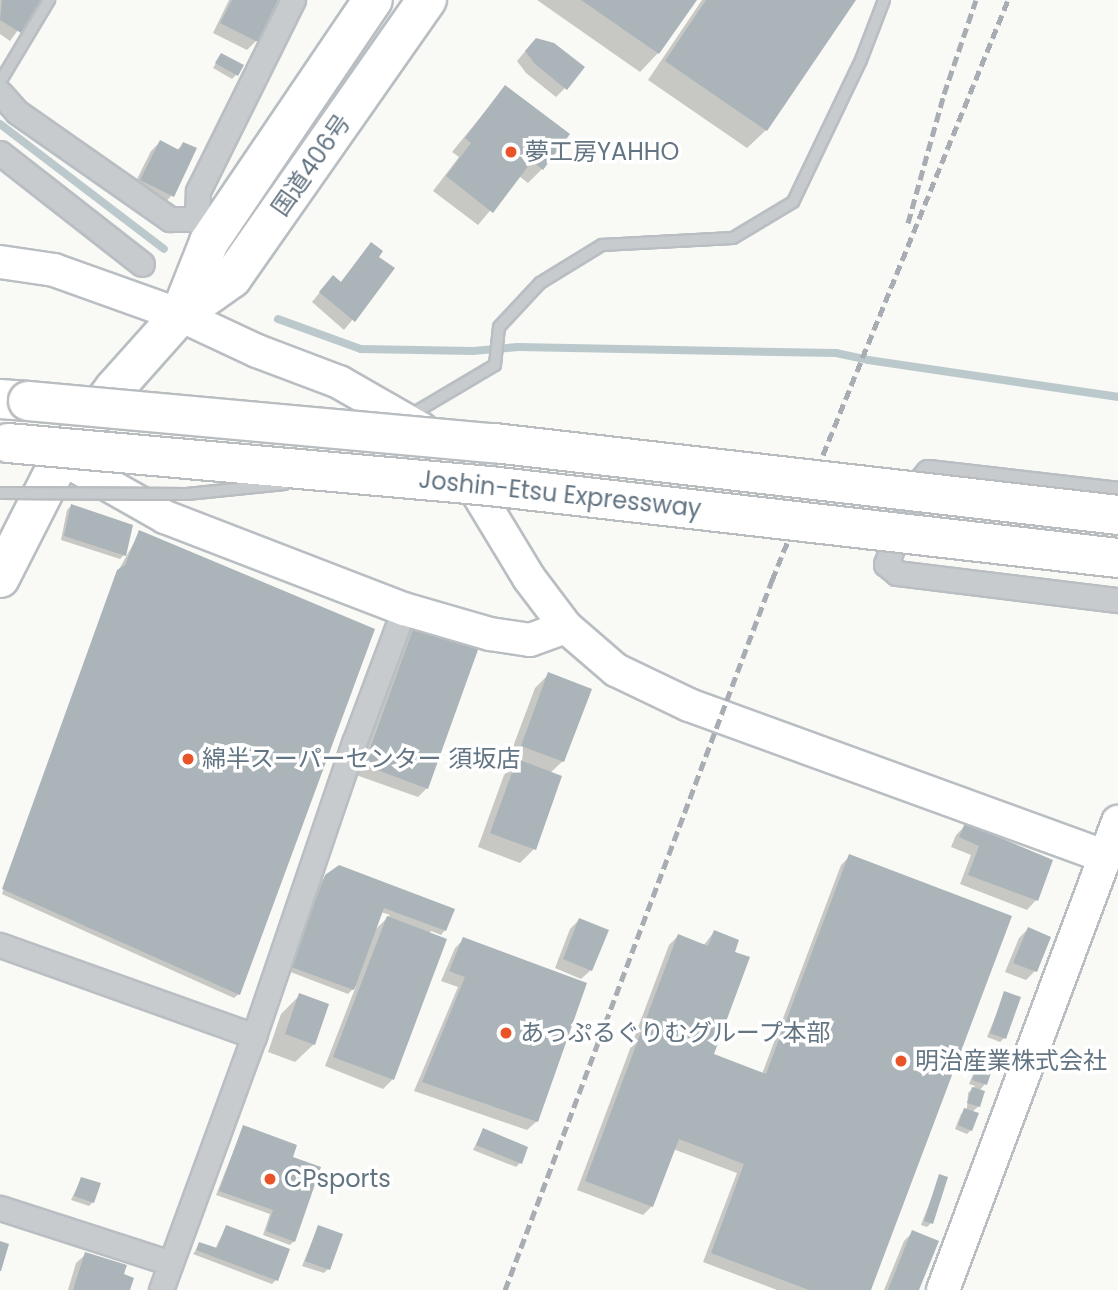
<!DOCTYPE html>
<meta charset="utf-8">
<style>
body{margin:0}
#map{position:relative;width:1118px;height:1290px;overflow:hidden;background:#f9f9f6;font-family:Poppins,"Noto Sans JP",sans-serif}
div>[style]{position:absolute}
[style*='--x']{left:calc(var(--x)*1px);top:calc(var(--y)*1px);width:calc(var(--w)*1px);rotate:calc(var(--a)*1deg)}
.shadow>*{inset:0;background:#0003}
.stream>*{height:8px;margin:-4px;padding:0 4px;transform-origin:4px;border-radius:4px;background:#bcc9cc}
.building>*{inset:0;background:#abb4b9}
.roads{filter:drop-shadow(2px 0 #b9bec3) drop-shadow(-2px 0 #b9bec3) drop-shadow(0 2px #b9bec3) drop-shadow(0 -2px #b9bec3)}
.lane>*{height:10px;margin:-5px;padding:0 5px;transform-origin:5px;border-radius:5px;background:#c7cbce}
.street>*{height:23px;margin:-11.5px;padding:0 11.5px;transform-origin:11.5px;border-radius:11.5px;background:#c7cbce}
.secondary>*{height:32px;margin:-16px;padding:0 16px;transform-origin:16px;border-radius:16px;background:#fff}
.highway>*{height:38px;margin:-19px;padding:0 19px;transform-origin:19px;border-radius:19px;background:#fff}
.rail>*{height:5px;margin-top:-2.5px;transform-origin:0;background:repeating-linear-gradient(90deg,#a7adb3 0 10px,transparent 0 15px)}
.bridges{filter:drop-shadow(2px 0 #b9bdc0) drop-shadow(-2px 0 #b9bdc0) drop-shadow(0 2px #b9bdc0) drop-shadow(0 -2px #b9bdc0)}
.lane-bridge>*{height:10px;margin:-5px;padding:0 5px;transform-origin:5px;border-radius:5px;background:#c7cbce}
.highway-bridge>*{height:38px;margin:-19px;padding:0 19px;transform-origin:19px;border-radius:19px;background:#fff}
.dots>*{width:19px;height:19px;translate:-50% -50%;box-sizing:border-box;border:4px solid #fff;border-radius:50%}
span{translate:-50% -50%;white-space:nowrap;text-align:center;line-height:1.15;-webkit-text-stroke:7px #fff;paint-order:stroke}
.poi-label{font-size:24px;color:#637482}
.left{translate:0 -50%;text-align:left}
.street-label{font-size:24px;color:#637482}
</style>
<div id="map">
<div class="shadow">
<i style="clip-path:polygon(0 0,40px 0,10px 41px,0 34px)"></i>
<i style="clip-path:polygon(229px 0,276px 0,256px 41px,247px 50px,213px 33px)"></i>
<i style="clip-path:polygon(537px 0,695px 0,658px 53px,640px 72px)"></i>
<i style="clip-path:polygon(702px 0,854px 0,766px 130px,747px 148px,648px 80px)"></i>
<i style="clip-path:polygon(527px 49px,565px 88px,556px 97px,526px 73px,517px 61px)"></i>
<i style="clip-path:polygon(221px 55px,236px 75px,232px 79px,213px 68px)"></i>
<i style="clip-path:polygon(505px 87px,542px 169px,528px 183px,519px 176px,478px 225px,433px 191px,459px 157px,452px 152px)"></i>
<i style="clip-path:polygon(160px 142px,177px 150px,183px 144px,172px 195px,163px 205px,132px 189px,151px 151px)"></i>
<i style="clip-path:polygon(377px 257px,386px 279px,344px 330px,312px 302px,324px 287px,340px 283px,360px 260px)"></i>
<i style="clip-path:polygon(71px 506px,124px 555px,120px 559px,61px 540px,67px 510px)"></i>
<i style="clip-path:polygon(140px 532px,239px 994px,234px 998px,2px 894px,118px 571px)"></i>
<i style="clip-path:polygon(416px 626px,427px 788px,418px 797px,356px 775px,406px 635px)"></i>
<i style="clip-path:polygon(549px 674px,563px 761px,550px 773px,534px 849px,520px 863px,478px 847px,504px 775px,516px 763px,508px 760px,535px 688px)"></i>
<i style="clip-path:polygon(965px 826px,1051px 861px,1036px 900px,1027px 910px,960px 884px,971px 855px,951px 847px,956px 835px)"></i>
<i style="clip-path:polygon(850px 856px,869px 1290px,777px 1290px,703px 1262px,737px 1173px,673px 1149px,652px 1206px,643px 1215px,577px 1190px,669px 945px,678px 936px,703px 946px,714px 932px,711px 1055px,762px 1074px,841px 865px)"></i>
<i style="clip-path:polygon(evenodd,326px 877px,445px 930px,441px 935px,431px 931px,429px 934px,445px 940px,392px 1080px,383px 1089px,325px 1066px,356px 986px,348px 994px,288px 971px,321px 881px,326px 877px,381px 912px,390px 915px,374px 931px,381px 912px)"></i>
<i style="clip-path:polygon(579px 920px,591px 970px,581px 979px,555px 968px,570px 929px)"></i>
<i style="clip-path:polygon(1028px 929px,1035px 971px,1026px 980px,1005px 972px,1019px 938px)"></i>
<i style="clip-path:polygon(464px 939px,537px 1121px,527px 1130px,414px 1091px,458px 987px,441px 981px,455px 948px)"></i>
<i style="clip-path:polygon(1005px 993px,1004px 1038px,1000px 1042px,987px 1037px)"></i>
<i style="clip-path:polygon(300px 995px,314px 1044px,295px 1062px,268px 1052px,281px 1014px)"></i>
<i style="clip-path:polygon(982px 1054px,985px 1084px,979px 1091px,979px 1106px,972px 1112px,971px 1130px,967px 1134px,955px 1129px,961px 1114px,967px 1108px,968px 1093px,975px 1086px,969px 1084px)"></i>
<i style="clip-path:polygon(243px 1127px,291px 1158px,294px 1241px,290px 1245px,263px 1235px,270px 1214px,216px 1195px)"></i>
<i style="clip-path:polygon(483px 1130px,520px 1163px,516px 1167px,473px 1150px)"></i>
<i style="clip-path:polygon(940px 1176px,931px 1223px,927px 1227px,921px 1225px)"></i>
<i style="clip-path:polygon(81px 1179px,93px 1202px,89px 1206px,71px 1200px)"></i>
<i style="clip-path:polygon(226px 1227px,276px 1280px,272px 1284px,193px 1254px,200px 1244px,215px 1249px)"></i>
<i style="clip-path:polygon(318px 1227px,328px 1269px,324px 1273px,302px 1266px)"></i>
<i style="clip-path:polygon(913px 1232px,917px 1290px,884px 1290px,904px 1241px)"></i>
<i style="clip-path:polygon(86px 1254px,128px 1290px,68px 1290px,76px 1263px)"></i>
</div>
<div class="stream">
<i style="--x:0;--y:124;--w:206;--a:37.3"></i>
<i style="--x:278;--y:319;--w:88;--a:19.9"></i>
<i style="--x:361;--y:349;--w:112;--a:1"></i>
<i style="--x:473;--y:351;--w:45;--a:-5.1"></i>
<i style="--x:518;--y:347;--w:318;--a:1.1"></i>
<i style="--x:836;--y:353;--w:33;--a:12"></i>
<i style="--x:868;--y:360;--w:253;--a:8.4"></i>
</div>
<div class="building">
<i style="clip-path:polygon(2px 0,42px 0,21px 33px,0 20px)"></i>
<i style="clip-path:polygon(232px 0,278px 0,258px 42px,220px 23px)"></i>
<i style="clip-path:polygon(581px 0,697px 0,659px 54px)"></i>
<i style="clip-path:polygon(706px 0,856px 0,767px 131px,665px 61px)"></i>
<i style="clip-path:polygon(536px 38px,554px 43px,585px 67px,567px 90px,535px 64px,525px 51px)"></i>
<i style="clip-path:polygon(221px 53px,244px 65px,238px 76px,215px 63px)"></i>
<i style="clip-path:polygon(505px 85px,570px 134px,543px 170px,532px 161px,493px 213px,446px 176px,471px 143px,465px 138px)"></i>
<i style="clip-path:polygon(160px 140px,179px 150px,183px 142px,197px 148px,174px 197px,140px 180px)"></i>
<i style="clip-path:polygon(371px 242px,383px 251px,379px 257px,395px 268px,355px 322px,319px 292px,333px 275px,341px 282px)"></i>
<i style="clip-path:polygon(71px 504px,133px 525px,126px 556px,64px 536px)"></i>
<i style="clip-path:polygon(139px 530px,375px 629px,240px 995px,2px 889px,117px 570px,125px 565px)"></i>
<i style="clip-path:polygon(415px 624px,479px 647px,428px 789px,364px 765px)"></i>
<i style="clip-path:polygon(548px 672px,592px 689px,564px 762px,521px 746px)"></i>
<i style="clip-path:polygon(517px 759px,562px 776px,536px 850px,490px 833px)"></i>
<i style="clip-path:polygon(965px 823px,1053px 860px,1038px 901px,968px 875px,979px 846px,959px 837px)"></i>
<i style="clip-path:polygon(849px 854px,1012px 916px,871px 1290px,809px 1290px,711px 1253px,744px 1164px,679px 1139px,653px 1207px,585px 1181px,678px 934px,708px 946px,714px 930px,739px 940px,735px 952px,750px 957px,714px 1054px,766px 1074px)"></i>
<i style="clip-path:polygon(339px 865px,455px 909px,446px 931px,384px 908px,354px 990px,291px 967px,325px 875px)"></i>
<i style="clip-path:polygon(387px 916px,447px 939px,394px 1080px,333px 1057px)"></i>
<i style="clip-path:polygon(579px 918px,609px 930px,592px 971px,563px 959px)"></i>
<i style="clip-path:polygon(1028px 927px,1051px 937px,1037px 972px,1013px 963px)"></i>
<i style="clip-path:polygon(463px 937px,587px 983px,538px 1122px,422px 1082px,465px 977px,449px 971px)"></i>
<i style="clip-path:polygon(1004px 991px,1021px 997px,1006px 1039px,990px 1033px)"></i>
<i style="clip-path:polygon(299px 993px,329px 1004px,315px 1045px,285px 1034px)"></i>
<i style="clip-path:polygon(982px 1052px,996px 1057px,987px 1085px,972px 1080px)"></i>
<i style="clip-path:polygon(972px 1087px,985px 1091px,980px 1107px,967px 1103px)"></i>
<i style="clip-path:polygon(964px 1108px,979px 1113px,972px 1131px,958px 1125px)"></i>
<i style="clip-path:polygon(243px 1125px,297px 1145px,293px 1157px,321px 1167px,295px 1242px,266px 1231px,273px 1210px,219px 1191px)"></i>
<i style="clip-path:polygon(483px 1128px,528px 1147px,522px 1164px,476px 1145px)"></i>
<i style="clip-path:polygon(939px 1174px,948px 1177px,933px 1224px,924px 1221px)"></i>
<i style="clip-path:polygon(81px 1177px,101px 1183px,94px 1203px,74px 1196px)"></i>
<i style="clip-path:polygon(226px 1225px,290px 1249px,278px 1281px,196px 1250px,199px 1242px,217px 1248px)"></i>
<i style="clip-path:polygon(318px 1225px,343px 1234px,330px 1270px,305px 1261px)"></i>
<i style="clip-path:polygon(912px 1230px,939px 1241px,919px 1290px,888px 1290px)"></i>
<i style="clip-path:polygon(0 1241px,9px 1244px,1px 1271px,0 1271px)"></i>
<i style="clip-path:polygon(85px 1252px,127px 1265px,124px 1274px,134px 1278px,130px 1290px,73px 1290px)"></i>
</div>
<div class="roads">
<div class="lane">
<i style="--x:0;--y:82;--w:96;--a:-59.1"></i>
<i style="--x:409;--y:416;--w:100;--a:-30.7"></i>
<i style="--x:495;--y:365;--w:38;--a:-84"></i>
<i style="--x:499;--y:327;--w:60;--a:-47"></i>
<i style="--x:540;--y:283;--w:73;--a:-31.5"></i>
<i style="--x:602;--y:245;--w:131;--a:-3.1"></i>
<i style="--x:733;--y:238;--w:70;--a:-31"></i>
<i style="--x:793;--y:202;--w:157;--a:-64.4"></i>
<i style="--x:861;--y:60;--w:64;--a:-69"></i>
</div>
<div class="street">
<i style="--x:0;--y:93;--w:25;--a:48"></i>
<i style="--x:17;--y:112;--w:187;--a:35"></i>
<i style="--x:170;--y:219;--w:27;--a:0"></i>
<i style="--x:197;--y:219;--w:26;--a:62"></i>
<i style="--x:0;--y:153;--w:180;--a:38"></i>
<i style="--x:197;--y:219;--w:28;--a:-88"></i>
<i style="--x:198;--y:191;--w:213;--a:-63.6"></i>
<i style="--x:1118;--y:494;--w:191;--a:-173.4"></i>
<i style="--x:928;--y:472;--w:17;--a:130"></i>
<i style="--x:917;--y:485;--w:85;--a:111.4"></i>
<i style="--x:886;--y:564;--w:14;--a:39"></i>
<i style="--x:897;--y:573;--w:223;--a:7"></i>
<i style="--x:0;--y:945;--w:270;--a:19.7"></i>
<i style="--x:0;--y:1208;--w:179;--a:17.9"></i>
<i style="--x:161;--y:1290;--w:270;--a:-69.9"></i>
<i style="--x:254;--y:1036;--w:310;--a:-71.2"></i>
<i style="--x:354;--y:743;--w:143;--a:-69.5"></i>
</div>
<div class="secondary">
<i style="--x:0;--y:262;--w:55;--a:8.4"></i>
<i style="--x:54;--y:270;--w:134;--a:19.7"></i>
<i style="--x:180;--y:315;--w:85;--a:25.1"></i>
<i style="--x:257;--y:351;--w:88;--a:20.7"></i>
<i style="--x:339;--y:382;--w:95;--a:29.8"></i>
<i style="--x:421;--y:429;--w:58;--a:43.6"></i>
<i style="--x:463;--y:469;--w:127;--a:58.8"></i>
<i style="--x:529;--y:578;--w:61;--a:52.9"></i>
<i style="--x:566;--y:627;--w:66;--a:40.7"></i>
<i style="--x:616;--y:670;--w:81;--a:25.6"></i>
<i style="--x:689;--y:705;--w:445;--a:20"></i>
<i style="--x:61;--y:458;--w:120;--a:29.6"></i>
<i style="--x:165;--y:517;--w:256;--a:21.1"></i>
<i style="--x:404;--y:609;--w:90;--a:16.2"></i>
<i style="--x:490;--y:634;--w:40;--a:8.5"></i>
<i style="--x:530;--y:640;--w:38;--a:-20"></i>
<i style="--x:943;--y:1290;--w:500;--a:-69.5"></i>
</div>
<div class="highway">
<i style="--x:180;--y:315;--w:79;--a:-68.3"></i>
<i style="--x:209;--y:242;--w:292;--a:-55.9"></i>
<i style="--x:0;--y:399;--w:28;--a:4"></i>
<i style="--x:0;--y:578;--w:135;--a:-63.1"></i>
<i style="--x:61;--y:458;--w:87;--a:-52.5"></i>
<i style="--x:114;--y:389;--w:99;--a:-48.3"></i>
<i style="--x:180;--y:315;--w:64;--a:-35.4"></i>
<i style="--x:232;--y:278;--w:340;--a:-55"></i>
</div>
</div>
<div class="rail">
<i style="--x:908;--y:223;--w:134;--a:-74.4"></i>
<i style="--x:944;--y:94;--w:99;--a:-71.2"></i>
<i style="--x:505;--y:1290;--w:759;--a:-69.39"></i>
<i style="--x:772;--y:580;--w:626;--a:-67.86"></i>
</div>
<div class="bridges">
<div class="lane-bridge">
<i style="--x:0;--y:493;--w:187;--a:0.3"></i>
<i style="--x:187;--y:494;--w:98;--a:-5.9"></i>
</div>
<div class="highway-bridge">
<i style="--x:28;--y:401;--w:468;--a:5.2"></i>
<i style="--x:494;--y:443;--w:628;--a:6.58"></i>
<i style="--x:8;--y:443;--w:484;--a:5.1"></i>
<i style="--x:490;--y:486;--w:632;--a:6.54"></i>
</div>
</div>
<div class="dots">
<i style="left:511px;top:152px;background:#e85327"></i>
<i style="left:188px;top:759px;background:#e85327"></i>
<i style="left:506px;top:1033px;background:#e85327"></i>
<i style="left:901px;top:1061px;background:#e85327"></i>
<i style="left:270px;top:1179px;background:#e85327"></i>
</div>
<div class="poi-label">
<span class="left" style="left:525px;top:152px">夢工房YAHHO</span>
<span class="left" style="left:202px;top:759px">綿半スーパーセンター 須坂店</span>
<span class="left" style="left:520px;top:1033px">あっぷるぐりむグループ本部</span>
<span class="left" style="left:915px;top:1061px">明治産業株式会社</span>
<span class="left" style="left:284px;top:1179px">CPsports</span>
</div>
<div class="street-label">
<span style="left:311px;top:165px;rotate:-55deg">国道406号</span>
<span style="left:560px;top:494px;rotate:6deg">Joshin-Etsu Expressway</span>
</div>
</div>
